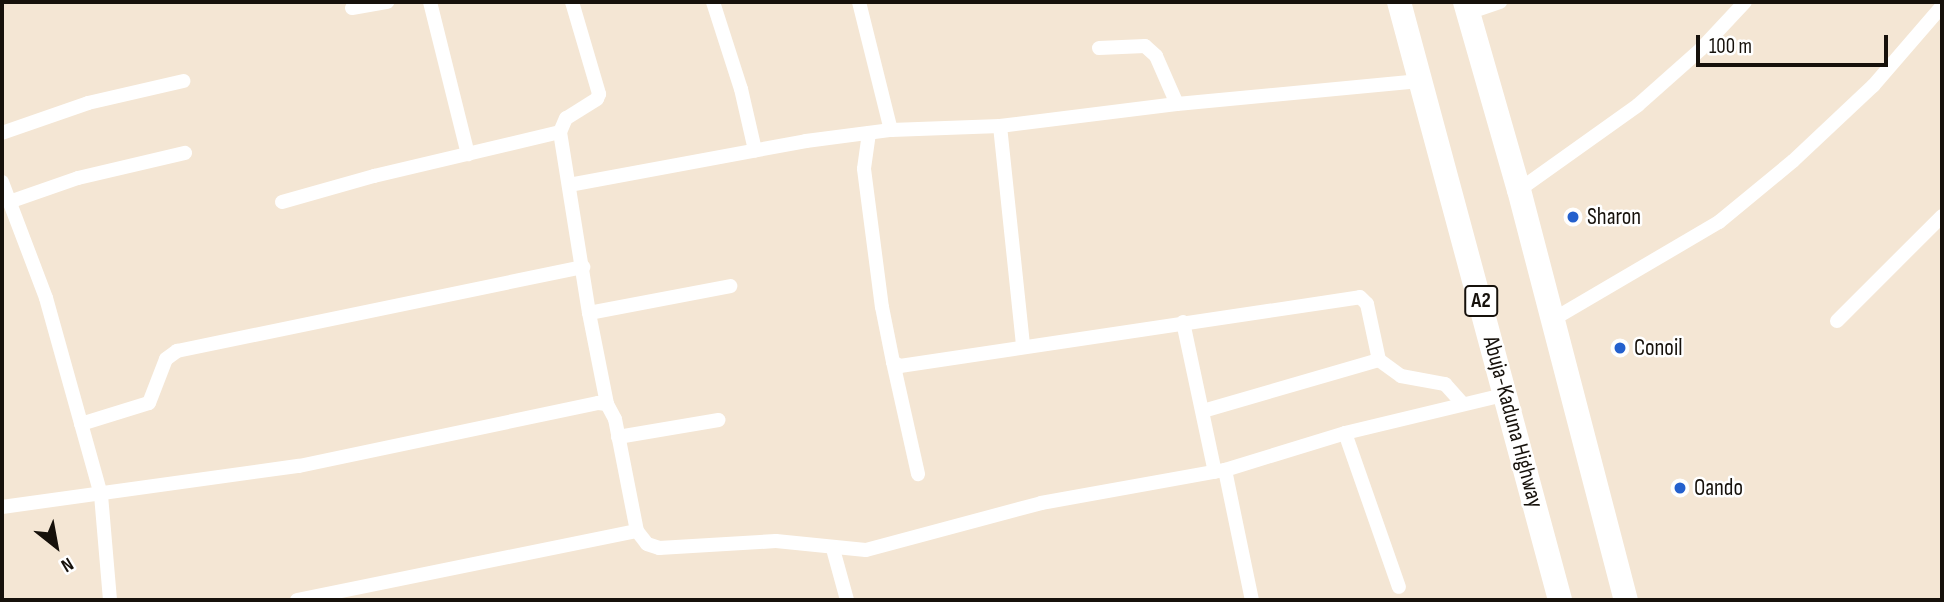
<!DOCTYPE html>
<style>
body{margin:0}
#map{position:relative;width:1944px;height:602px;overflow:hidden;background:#f4e6d4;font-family:"Sofia Sans Condensed",sans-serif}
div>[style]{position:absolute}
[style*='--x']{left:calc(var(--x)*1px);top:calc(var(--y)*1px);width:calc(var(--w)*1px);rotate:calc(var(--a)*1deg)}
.minor>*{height:14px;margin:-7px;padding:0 7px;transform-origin:7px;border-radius:7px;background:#fff}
.trunk>*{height:24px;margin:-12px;padding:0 12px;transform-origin:12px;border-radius:12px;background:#fff}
.dots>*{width:19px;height:19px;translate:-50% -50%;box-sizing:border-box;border:4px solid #fff;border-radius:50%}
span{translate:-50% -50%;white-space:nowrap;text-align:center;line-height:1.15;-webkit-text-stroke:5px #fff;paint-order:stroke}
.shield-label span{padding:2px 5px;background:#fff;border:2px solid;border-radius:5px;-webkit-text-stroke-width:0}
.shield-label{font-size:21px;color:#16110b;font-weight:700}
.poi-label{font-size:23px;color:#16110b}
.left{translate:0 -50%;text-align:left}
.street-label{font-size:23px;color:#16110b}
.frame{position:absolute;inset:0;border:4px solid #16110b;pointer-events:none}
.north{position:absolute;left:21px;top:511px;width:70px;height:70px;-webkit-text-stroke:5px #fff;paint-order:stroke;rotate:149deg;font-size:19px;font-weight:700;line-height:28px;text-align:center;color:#16110b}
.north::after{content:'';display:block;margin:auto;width:24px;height:32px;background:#16110b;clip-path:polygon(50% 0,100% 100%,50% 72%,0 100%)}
.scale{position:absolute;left:1696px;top:35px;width:192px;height:32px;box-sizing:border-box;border:4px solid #16110b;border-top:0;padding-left:9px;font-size:21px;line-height:24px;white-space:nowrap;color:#16110b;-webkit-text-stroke:5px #fff;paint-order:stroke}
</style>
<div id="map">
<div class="minor">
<i style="--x:430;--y:2;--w:157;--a:76"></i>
<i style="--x:572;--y:2;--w:96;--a:73.6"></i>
<i style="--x:599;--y:94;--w:5;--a:112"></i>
<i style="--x:597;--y:99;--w:36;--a:148"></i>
<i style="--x:566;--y:118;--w:15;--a:113"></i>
<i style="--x:560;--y:132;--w:183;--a:80.9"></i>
<i style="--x:589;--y:313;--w:93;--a:78.8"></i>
<i style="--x:607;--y:404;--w:17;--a:62"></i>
<i style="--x:615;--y:419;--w:114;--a:78.9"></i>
<i style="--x:637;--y:531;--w:16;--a:52"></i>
<i style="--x:647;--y:544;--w:13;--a:18"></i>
<i style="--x:659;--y:548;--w:117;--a:-3.4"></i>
<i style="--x:776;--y:541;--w:90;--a:5.7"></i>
<i style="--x:866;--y:550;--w:181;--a:-15"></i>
<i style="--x:1041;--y:503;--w:187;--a:-10.2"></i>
<i style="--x:1225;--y:470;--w:126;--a:-17.1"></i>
<i style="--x:1345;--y:433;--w:167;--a:-13.5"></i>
<i style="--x:713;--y:2;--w:91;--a:72.2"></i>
<i style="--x:741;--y:89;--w:63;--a:77.1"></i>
<i style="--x:859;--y:2;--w:132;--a:76"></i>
<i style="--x:352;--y:8;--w:36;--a:-10"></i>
<i style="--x:1468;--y:13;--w:34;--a:-19"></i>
<i style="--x:1099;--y:48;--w:46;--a:-2.5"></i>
<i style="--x:1145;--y:46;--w:15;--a:42"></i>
<i style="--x:1156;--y:56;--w:52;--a:66.4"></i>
<i style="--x:1000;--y:126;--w:220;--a:84"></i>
<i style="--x:2;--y:133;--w:91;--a:-19.2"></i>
<i style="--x:88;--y:103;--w:98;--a:-13"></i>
<i style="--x:869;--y:133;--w:36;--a:98"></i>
<i style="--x:864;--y:169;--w:139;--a:82.6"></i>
<i style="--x:882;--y:307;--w:56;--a:78.7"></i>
<i style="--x:893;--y:362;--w:8;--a:30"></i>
<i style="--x:900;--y:366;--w:465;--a:-8.5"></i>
<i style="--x:1360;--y:297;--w:10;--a:45"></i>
<i style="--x:1367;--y:304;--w:57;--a:77.9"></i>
<i style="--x:1379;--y:360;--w:27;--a:36"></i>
<i style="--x:1401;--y:376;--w:45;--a:10.3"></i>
<i style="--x:1445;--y:384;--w:27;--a:48"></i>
<i style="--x:2;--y:182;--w:124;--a:69.2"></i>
<i style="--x:46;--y:298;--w:205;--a:74.4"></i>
<i style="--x:101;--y:495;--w:105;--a:85.1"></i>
<i style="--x:569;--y:185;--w:241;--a:-10.5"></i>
<i style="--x:806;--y:141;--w:86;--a:-7.4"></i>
<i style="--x:891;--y:130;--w:109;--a:-2.1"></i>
<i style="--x:1000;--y:126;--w:178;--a:-7.1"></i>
<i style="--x:1177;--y:104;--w:244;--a:-5.4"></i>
<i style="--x:1519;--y:190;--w:146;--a:-35.5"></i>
<i style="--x:1638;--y:105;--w:84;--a:-41.6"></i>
<i style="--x:1701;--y:49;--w:64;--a:-46.9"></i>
<i style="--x:9;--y:202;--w:73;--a:-19.2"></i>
<i style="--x:78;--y:178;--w:110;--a:-13.2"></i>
<i style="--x:282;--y:202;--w:96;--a:-15.8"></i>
<i style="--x:374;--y:176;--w:191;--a:-13.3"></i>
<i style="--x:589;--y:313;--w:144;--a:-10.8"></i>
<i style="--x:1552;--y:320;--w:194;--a:-30.4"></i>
<i style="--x:1719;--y:222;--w:96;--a:-39.5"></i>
<i style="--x:1793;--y:161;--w:110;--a:-43.2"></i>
<i style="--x:1873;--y:86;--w:106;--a:-49.2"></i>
<i style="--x:1837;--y:321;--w:148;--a:-45"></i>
<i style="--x:1183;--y:322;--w:153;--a:78"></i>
<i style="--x:893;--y:362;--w:115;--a:77.4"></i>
<i style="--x:1203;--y:411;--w:183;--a:-16.2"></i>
<i style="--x:81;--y:424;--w:71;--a:-17.2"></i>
<i style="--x:149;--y:403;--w:47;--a:-68.9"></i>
<i style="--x:166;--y:359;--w:14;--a:-36"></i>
<i style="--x:177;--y:351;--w:415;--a:-11.7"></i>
<i style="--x:1345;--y:433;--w:163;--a:70.7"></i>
<i style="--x:618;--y:437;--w:102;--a:-9.6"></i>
<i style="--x:1225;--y:470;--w:133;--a:78.3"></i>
<i style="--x:2;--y:507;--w:300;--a:-7.9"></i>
<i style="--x:299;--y:466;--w:306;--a:-11.9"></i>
<i style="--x:598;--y:403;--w:9;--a:6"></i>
<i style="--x:833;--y:549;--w:53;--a:74.6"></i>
<i style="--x:297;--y:600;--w:347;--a:-11.5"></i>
</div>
<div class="trunk">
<i style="--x:1399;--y:2;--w:619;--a:74.93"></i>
<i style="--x:1465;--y:2;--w:196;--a:74"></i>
<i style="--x:1519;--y:190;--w:424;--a:75.4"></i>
</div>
<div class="dots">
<i style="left:1573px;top:217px;background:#2460cd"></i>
<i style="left:1620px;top:348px;background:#2460cd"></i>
<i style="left:1680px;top:488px;background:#2460cd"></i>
</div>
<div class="shield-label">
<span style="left:1481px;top:301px">A2</span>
</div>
<div class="poi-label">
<span class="left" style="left:1587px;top:217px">Sharon</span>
<span class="left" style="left:1634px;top:348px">Conoil</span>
<span class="left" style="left:1694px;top:488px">Oando</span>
</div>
<div class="street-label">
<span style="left:1513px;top:422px;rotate:75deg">Abuja-Kaduna Highway</span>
</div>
<div class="frame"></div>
<div class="north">N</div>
<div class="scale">100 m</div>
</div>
